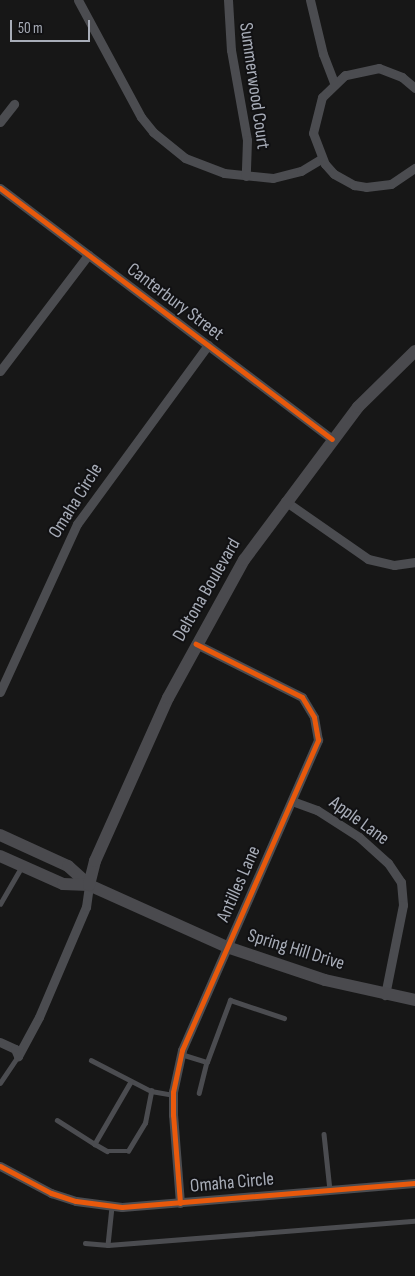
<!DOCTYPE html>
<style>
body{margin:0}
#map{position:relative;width:415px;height:1276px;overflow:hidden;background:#171717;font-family:"Sofia Sans Condensed",sans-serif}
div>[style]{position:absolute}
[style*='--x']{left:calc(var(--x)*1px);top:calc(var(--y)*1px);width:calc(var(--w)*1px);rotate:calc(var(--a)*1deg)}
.lane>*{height:4.5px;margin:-2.25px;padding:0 2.25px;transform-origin:2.25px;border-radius:2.25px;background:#4b4c50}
.street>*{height:9px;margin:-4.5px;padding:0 4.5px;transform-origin:4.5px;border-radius:4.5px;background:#4b4c50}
.secondary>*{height:12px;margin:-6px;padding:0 6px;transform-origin:6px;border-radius:6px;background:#4a4a4e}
.cycleway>*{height:5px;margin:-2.5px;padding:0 2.5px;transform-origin:2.5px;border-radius:2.5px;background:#e8590c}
span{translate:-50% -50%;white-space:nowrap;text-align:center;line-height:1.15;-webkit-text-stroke:4px #111113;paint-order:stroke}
.street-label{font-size:19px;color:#a8adb8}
.scale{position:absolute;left:10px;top:20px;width:80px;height:22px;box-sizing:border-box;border:2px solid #a8adb8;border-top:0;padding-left:6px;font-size:15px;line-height:18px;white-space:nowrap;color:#a8adb8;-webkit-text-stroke:4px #111113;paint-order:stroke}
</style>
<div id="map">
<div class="lane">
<i style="--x:0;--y:904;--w:44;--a:-59.9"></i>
<i style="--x:181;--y:1054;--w:27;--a:17"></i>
<i style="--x:207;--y:1062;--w:32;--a:104"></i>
<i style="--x:91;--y:1060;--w:68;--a:27.3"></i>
<i style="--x:151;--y:1091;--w:22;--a:10"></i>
<i style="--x:207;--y:1062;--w:66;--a:-69.6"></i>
<i style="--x:230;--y:1000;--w:57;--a:18.4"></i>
<i style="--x:131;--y:1082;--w:72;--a:120.1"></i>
<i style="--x:95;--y:1144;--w:14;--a:30"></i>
<i style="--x:107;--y:1151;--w:21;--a:0"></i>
<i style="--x:128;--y:1151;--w:33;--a:-59"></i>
<i style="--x:145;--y:1123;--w:33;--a:-79"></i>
<i style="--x:0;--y:1083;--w:32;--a:-56"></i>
<i style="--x:57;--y:1120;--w:45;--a:32.3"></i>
<i style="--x:324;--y:1134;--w:56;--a:83.9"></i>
<i style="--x:112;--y:1207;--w:38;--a:96"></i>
<i style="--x:108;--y:1245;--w:308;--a:-4.5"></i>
<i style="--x:85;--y:1243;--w:23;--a:5"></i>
</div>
<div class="street">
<i style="--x:78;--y:0;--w:133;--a:61.7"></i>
<i style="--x:141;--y:117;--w:19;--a:51"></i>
<i style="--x:153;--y:132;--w:41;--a:39.1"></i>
<i style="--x:185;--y:158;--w:42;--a:21"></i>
<i style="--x:224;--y:173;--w:49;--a:5.8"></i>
<i style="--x:273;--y:178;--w:29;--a:-14"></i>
<i style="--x:301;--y:171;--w:23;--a:-31"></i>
<i style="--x:228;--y:0;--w:50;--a:86.6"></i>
<i style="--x:231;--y:50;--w:91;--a:79.9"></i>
<i style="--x:247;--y:140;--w:36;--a:92"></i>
<i style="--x:310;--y:0;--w:56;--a:76.5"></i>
<i style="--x:323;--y:54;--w:31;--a:69"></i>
<i style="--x:415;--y:88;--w:17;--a:-140"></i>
<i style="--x:402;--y:77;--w:25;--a:-159"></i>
<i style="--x:379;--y:68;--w:35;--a:168"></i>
<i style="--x:345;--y:75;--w:32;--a:136"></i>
<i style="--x:322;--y:97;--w:37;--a:104"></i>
<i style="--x:313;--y:133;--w:33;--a:69"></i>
<i style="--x:325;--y:164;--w:13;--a:48"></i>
<i style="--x:334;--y:174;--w:23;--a:29"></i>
<i style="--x:354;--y:185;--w:12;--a:9"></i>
<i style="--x:366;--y:187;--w:25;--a:-7"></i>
<i style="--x:391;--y:184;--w:29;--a:-34"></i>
<i style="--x:0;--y:122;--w:23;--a:-52"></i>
<i style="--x:0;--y:188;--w:416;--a:37.1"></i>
<i style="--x:0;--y:371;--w:146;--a:-52.8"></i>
<i style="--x:285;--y:501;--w:101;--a:34.9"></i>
<i style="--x:368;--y:559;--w:27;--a:13"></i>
<i style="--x:394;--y:565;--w:21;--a:-8"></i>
<i style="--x:0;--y:692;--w:185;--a:-65.4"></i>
<i style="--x:77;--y:524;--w:222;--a:-53.8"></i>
<i style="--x:292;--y:801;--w:27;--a:20"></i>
<i style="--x:317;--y:810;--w:50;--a:32.7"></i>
<i style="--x:359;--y:837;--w:39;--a:42"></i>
<i style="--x:388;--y:863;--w:23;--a:56"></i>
<i style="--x:401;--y:882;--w:23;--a:85"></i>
<i style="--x:403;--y:905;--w:92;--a:101.3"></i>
<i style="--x:0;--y:1042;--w:17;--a:25"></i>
<i style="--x:15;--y:1049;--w:8;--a:67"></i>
<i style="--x:18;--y:1056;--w:44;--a:-61.7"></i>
<i style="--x:39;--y:1017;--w:120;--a:-66.9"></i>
<i style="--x:86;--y:907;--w:22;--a:-82"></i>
<i style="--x:0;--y:1166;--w:58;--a:27.9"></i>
<i style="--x:51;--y:1193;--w:26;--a:18"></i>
<i style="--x:76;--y:1201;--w:46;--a:7.4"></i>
<i style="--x:122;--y:1207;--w:294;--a:-4.7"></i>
<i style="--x:180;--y:1203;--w:88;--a:-94.5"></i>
<i style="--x:173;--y:1115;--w:23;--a:-90"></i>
<i style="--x:173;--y:1092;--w:43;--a:-77.9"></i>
<i style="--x:182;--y:1050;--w:339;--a:-66.3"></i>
<i style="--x:318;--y:740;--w:23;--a:-100"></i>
<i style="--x:314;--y:717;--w:23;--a:-121"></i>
<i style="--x:302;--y:697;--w:119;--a:-153.4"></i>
</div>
<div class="secondary">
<i style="--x:0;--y:835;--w:75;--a:24.5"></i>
<i style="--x:68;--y:866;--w:28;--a:42"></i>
<i style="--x:89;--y:885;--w:151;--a:24.2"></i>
<i style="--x:227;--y:947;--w:103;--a:18.6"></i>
<i style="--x:325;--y:980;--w:92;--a:12.5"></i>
<i style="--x:0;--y:856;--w:69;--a:24"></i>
<i style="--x:63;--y:884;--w:26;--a:2"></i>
<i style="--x:89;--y:885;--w:25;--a:-76"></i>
<i style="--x:95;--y:861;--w:179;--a:-65.9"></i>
<i style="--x:168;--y:698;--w:158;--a:-61.2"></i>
<i style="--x:244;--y:560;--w:191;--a:-53.3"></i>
<i style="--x:358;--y:407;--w:80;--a:-44.5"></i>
</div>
<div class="cycleway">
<i style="--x:0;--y:188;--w:416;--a:37.1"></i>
<i style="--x:0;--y:1166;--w:58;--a:27.9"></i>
<i style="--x:51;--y:1193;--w:26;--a:18"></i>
<i style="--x:76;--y:1201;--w:46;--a:7.4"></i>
<i style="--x:122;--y:1207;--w:294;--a:-4.7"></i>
<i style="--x:180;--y:1203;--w:88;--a:-94.5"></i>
<i style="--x:173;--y:1115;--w:23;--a:-90"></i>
<i style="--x:173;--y:1092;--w:43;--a:-77.9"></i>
<i style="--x:182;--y:1050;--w:339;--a:-66.3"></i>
<i style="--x:318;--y:740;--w:23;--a:-100"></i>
<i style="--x:314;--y:717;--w:23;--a:-121"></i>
<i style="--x:302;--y:697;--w:119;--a:-153.4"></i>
</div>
<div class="street-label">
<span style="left:254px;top:86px;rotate:82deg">Summerwood Court</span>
<span style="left:175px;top:302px;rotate:37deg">Canterbury Street</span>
<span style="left:76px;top:501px;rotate:-58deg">Omaha Circle</span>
<span style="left:207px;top:590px;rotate:-60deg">Deltona Boulevard</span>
<span style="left:359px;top:821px;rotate:36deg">Apple Lane</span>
<span style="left:239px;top:884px;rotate:-66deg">Antilles Lane</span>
<span style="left:296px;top:950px;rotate:17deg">Spring Hill Drive</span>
<span style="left:232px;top:1183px;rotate:-5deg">Omaha Circle</span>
</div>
<div class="scale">50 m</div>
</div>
